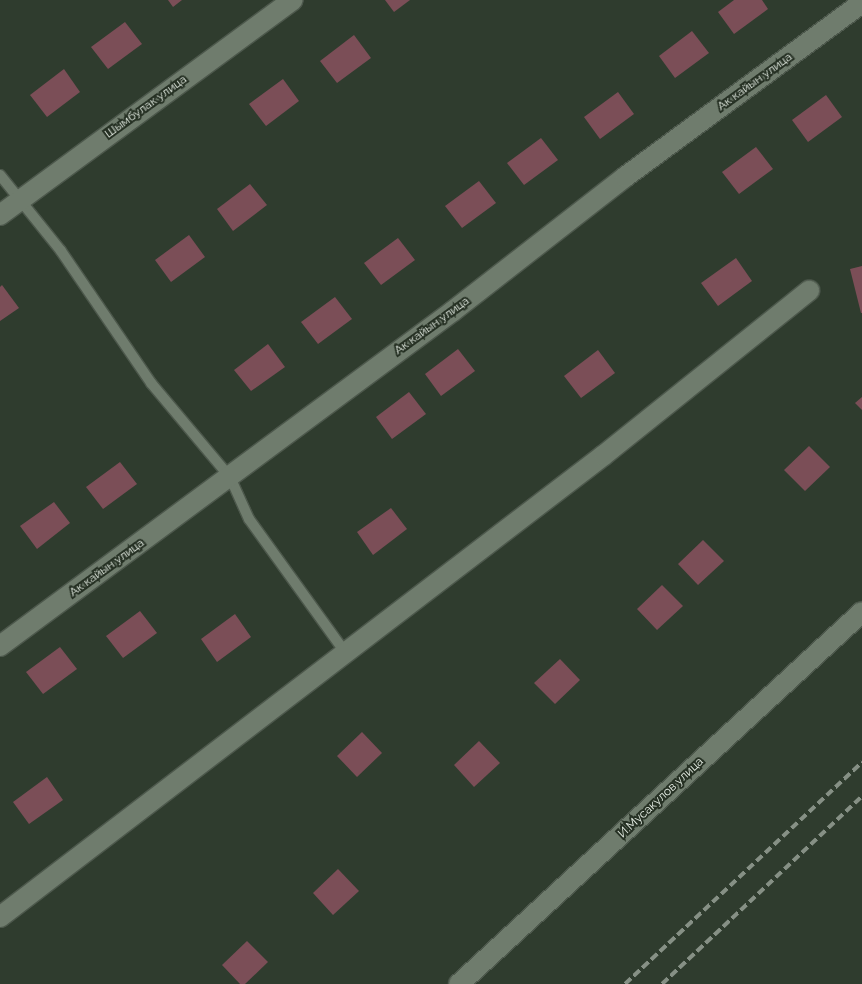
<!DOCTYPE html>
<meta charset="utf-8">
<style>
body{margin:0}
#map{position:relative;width:862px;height:984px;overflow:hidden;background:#2f3c2e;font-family:Raleway,sans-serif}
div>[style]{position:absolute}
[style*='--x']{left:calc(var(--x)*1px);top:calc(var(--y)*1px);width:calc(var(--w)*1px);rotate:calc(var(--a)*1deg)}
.building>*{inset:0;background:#7b4e57}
.roads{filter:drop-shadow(1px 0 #4d584c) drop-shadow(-1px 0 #4d584c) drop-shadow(0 1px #4d584c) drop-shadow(0 -1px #4d584c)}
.lane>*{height:10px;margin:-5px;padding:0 5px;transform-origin:5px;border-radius:5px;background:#6f7c6d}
.street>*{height:20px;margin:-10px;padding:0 10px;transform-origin:10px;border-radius:10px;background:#6f7c6d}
.rail>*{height:4px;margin-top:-2px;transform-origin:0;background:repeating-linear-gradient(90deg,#869085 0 8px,transparent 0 12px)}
span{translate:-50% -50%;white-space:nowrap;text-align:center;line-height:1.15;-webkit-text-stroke:4px #263124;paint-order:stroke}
.street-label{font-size:12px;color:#e8f0e7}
</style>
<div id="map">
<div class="building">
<i style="clip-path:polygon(168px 0,182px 0,173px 7px)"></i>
<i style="clip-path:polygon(385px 0,410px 0,394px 12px)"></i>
<i style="clip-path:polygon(734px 0,762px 0,768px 9px,734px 34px,718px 12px)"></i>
<i style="clip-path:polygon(125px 22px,142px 44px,108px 69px,91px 47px)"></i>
<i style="clip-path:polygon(692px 31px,709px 53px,675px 78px,659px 56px)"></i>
<i style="clip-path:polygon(354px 35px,371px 58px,337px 83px,320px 61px)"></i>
<i style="clip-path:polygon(64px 69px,80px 92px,47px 117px,30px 95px)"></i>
<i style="clip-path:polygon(283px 79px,299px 101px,266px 126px,249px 104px)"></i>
<i style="clip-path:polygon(618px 92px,634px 114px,600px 139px,584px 117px)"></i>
<i style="clip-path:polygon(826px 95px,842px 117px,808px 142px,792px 120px)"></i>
<i style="clip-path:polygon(541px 138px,558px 160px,524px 185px,507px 163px)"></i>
<i style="clip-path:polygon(756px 147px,773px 169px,739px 194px,722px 172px)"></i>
<i style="clip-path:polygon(479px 181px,496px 203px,462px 228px,445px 206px)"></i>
<i style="clip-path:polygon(250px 184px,267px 205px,233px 231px,217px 209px)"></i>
<i style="clip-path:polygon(189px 235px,205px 257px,171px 282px,155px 260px)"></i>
<i style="clip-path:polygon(398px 238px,415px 260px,381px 285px,364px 263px)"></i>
<i style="clip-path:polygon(736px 258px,752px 281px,718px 306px,701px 283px)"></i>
<i style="clip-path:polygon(862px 266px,862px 313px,861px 313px,850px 269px)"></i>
<i style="clip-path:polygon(2px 285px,19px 308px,0 321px,0 287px)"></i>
<i style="clip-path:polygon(335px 297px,352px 319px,318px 344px,301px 322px)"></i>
<i style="clip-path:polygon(268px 344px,285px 367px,251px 391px,234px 370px)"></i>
<i style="clip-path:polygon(458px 349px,475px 371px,441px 396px,425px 374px)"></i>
<i style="clip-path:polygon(598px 350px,615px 373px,581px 398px,564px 376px)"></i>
<i style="clip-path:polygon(409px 392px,426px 414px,392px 439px,376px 417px)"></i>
<i style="clip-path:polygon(862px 397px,862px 410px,855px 403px)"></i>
<i style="clip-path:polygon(809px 446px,830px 467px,805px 491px,784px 470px)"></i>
<i style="clip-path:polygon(120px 462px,137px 484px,103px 509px,86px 487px)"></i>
<i style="clip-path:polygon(54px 502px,70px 523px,37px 549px,20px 526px)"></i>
<i style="clip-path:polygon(391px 508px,407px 529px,373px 555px,357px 532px)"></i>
<i style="clip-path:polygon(703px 540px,724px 561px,698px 585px,678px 564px)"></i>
<i style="clip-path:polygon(662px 585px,683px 606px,657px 630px,637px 609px)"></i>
<i style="clip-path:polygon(140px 611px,157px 633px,123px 658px,106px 636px)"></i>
<i style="clip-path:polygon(235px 614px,251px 637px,217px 662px,201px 639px)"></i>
<i style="clip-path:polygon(60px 647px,77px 669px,43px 694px,26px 672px)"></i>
<i style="clip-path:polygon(560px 659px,580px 680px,555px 704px,534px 683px)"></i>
<i style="clip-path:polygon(362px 732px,382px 753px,357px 777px,337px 756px)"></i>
<i style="clip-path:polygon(479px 741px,500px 763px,474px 787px,454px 765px)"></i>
<i style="clip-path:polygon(47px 777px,63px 800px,29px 824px,13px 802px)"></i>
<i style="clip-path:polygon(338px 869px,359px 891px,333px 915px,313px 893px)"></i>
<i style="clip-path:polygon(247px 941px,268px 962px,245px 984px,240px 984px,222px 965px)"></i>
</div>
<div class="roads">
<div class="lane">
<i style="--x:0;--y:175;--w:97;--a:51.2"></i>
<i style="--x:61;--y:251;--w:160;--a:55.7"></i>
<i style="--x:151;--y:383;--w:123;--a:50"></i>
<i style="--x:230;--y:477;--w:46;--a:65.7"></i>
<i style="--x:249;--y:519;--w:164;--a:54.2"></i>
</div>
<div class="street">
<i style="--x:0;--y:215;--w:363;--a:-36.3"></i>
<i style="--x:0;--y:646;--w:563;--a:-36.48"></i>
<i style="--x:453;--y:311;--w:218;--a:-37.9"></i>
<i style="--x:625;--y:177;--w:294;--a:-36.3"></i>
<i style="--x:0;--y:917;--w:760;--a:-37.41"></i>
<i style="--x:604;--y:455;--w:263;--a:-38.7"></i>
<i style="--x:459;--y:984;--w:548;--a:-42.71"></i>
</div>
</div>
<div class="rail">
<i style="--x:625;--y:984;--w:325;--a:-43.1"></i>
<i style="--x:662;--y:984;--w:274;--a:-43.2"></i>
</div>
<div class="street-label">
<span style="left:755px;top:82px;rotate:-36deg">Ак кайын улица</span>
<span style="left:146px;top:107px;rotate:-36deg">Шымбулак улица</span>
<span style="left:432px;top:326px;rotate:-36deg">Ак кайын улица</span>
<span style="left:107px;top:568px;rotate:-36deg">Ак кайын улица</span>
<span style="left:661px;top:798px;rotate:-43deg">И.Мусакулов улица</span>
</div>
</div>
